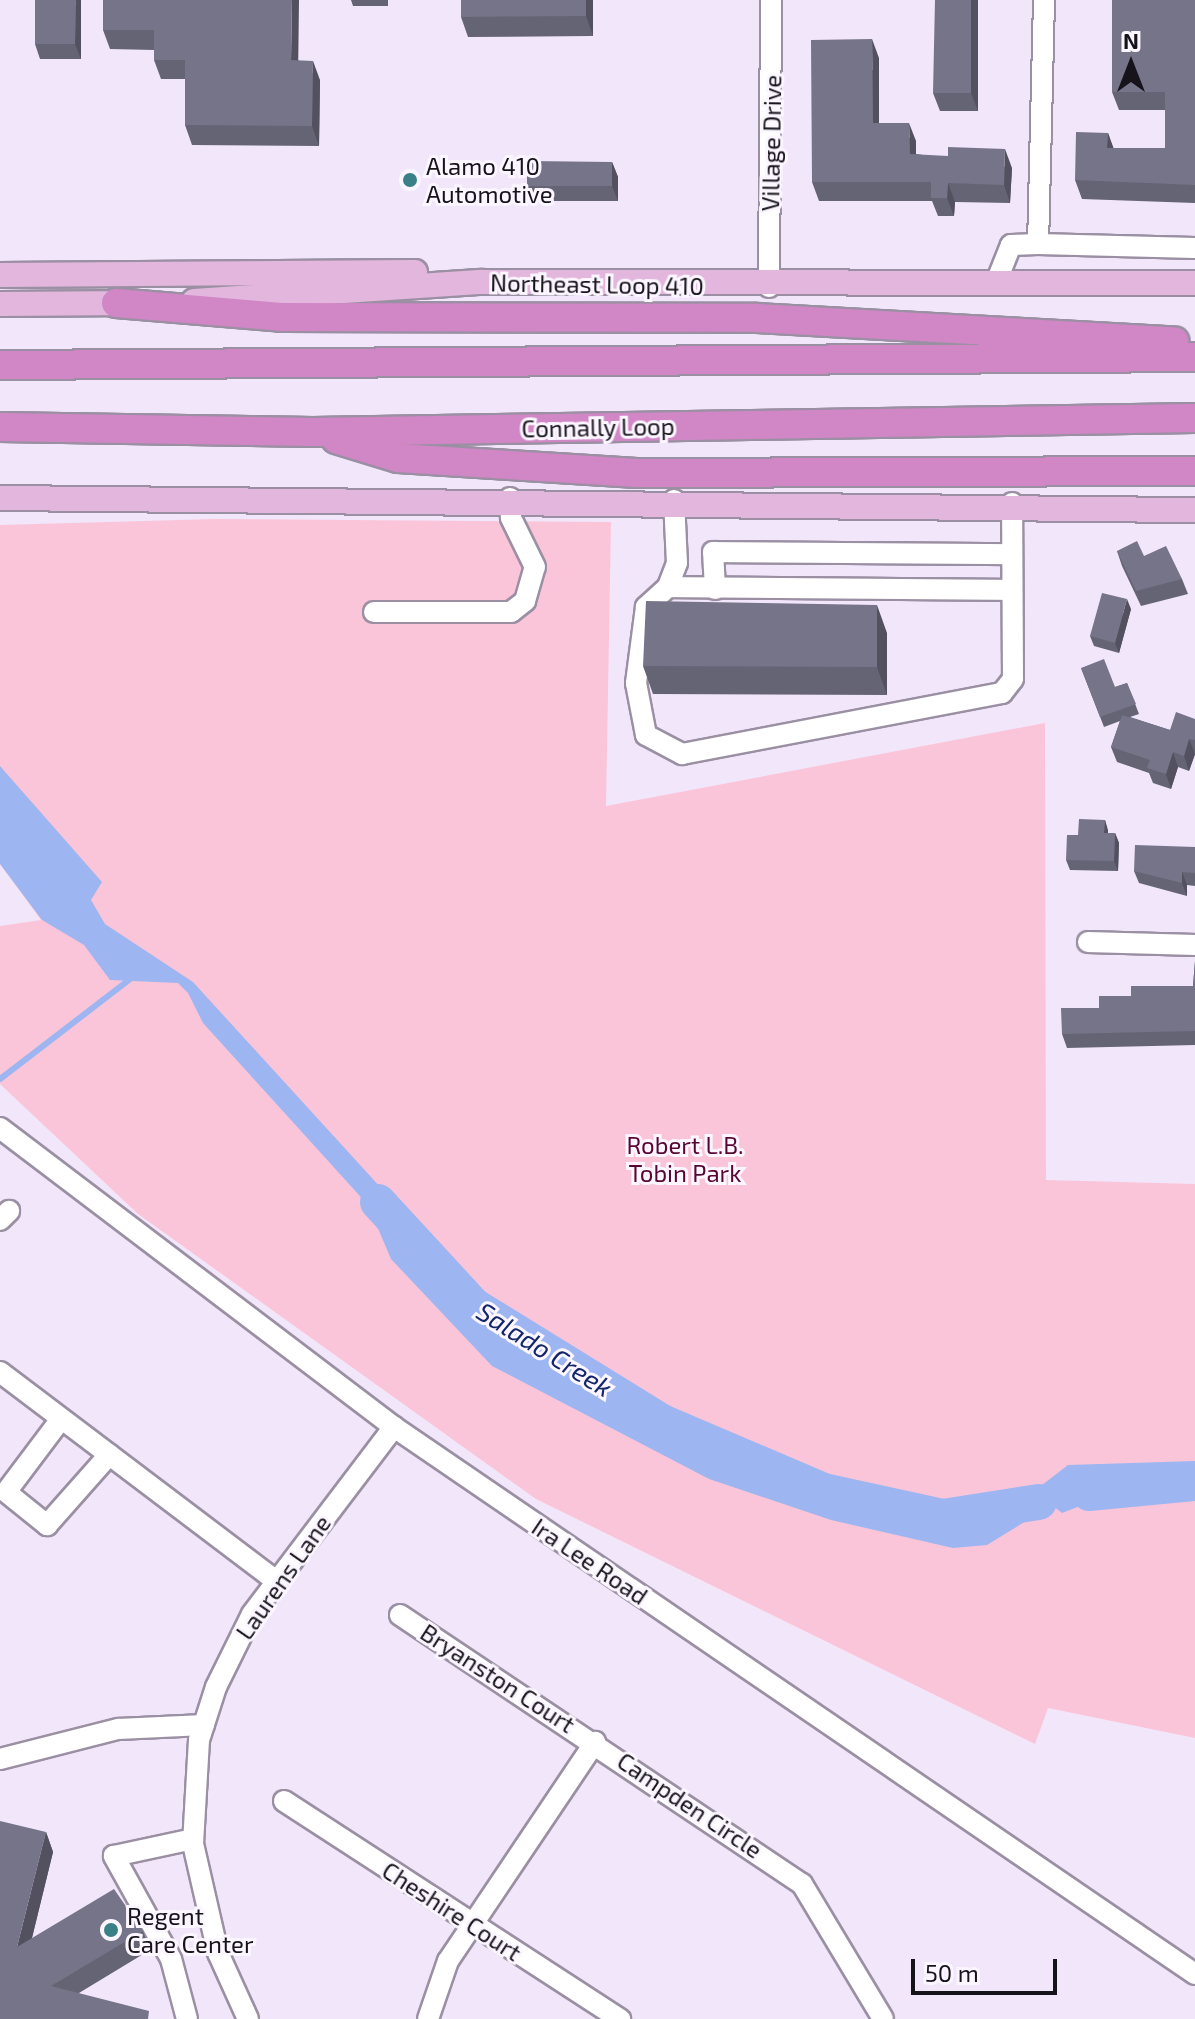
<!DOCTYPE html>
<style>
body{margin:0}
#map{position:relative;width:1195px;height:2019px;overflow:hidden;background:#f2e6fb;font-family:"Exo 2",sans-serif}
div>[style]{position:absolute}
[style*='--x']{left:calc(var(--x)*1px);top:calc(var(--y)*1px);width:calc(var(--w)*1px);rotate:calc(var(--a)*1deg)}
.green>*{inset:0;background:#fbc5d9}
.water>*{inset:0;background:#9db6f1}
.stream>*{height:6px;margin:-3px;padding:0 3px;transform-origin:3px;border-radius:3px;background:#9db6f1}
.river>*{height:36px;margin:-18px;padding:0 18px;transform-origin:18px;border-radius:18px;background:#9db6f1}
.roads{filter:drop-shadow(2px 0 #9b90a3) drop-shadow(-2px 0 #9b90a3) drop-shadow(0 2px #9b90a3) drop-shadow(0 -2px #9b90a3)}
.minor>*{height:20px;margin:-10px;padding:0 10px;transform-origin:10px;border-radius:10px;background:#fff}
.major>*{height:24px;margin:-12px;padding:0 12px;transform-origin:12px;border-radius:12px;background:#e3b7dd}
.highway>*{height:28px;margin:-14px;padding:0 14px;transform-origin:14px;border-radius:14px;background:#d187c6}
.wall>*{inset:0;background:#656475}
.shaded-wall>*{inset:0;background:#53515f}
.building>*{inset:0;background:#767488}
.dots>*{width:22px;height:22px;translate:-50% -50%;box-sizing:border-box;border:4px solid #fbf6ff;border-radius:50%}
span{translate:-50% -50%;white-space:nowrap;text-align:center;line-height:1.15;-webkit-text-stroke:6px #fbf6ff;paint-order:stroke}
.street-label{font-size:24px;color:#17131a}
.poi-label{font-size:24px;color:#17131a}
.left{translate:0 -50%;text-align:left}
.park-label{font-size:24px;color:#580533}
.water-label{font-size:26px;color:#132669;font-style:italic}
.north{position:absolute;left:1091px;top:24px;width:80px;height:80px;-webkit-text-stroke:6px #fbf6ff;paint-order:stroke;rotate:0deg;font-size:22px;font-weight:700;line-height:32px;text-align:center;color:#17131a}
.north::after{content:'';display:block;margin:auto;width:28px;height:36px;background:#17131a;clip-path:polygon(50% 0,100% 100%,50% 72%,0 100%)}
.scale{position:absolute;left:911px;top:1959px;width:146px;height:36px;box-sizing:border-box;border:4px solid #17131a;border-top:0;padding-left:10px;font-size:24px;line-height:28px;white-space:nowrap;color:#17131a;-webkit-text-stroke:6px #fbf6ff;paint-order:stroke}
</style>
<div id="map">
<div class="green">
<i style="clip-path:polygon(215px 519px,611px 522px,606px 806px,1045px 723px,1046px 1180px,1195px 1184px,1195px 1738px,1048px 1708px,1035px 1744px,536px 1499px,138px 1214px,0 1084px,0 926px,41px 920px,0 864px,0 525px)"></i>
</div>
<div class="water">
<i style="clip-path:polygon(0 766px,102px 882px,91px 900px,105px 924px,193px 982px,382px 1189px,453px 1297px,530px 1356px,601px 1395px,656px 1408px,762px 1471px,948px 1526px,980px 1521px,1000px 1498px,1042px 1485px,1068px 1465px,1195px 1461px,1195px 1492px,1150px 1479px,1062px 1513px,1052px 1505px,987px 1545px,953px 1548px,831px 1520px,709px 1479px,492px 1366px,391px 1259px,368px 1205px,203px 1023px,188px 993px,178px 983px,110px 980px,84px 945px,42px 920px,0 864px)"></i>
</div>
<div class="stream">
<i style="--x:0;--y:1079;--w:168;--a:-37.5"></i>
</div>
<div class="river">
<i style="--x:378;--y:1202;--w:142;--a:47.3"></i>
<i style="--x:474;--y:1306;--w:221;--a:31.7"></i>
<i style="--x:662;--y:1422;--w:176;--a:23.1"></i>
<i style="--x:824;--y:1491;--w:122;--a:12.3"></i>
<i style="--x:943;--y:1517;--w:97;--a:-8.9"></i>
<i style="--x:1089;--y:1493;--w:106;--a:-5.4"></i>
</div>
<div class="roads">
<div class="minor">
<i style="--x:1044;--y:0;--w:244;--a:91.4"></i>
<i style="--x:1038;--y:244;--w:157;--a:1.5"></i>
<i style="--x:995;--y:285;--w:43;--a:-68.2"></i>
<i style="--x:1011;--y:245;--w:27;--a:-2"></i>
<i style="--x:769;--y:287;--w:287;--a:-89.6"></i>
<i style="--x:674;--y:500;--w:63;--a:87.3"></i>
<i style="--x:677;--y:563;--w:26;--a:111"></i>
<i style="--x:668;--y:587;--w:30;--a:138"></i>
<i style="--x:646;--y:607;--w:77;--a:97.5"></i>
<i style="--x:636;--y:683;--w:53;--a:79.1"></i>
<i style="--x:646;--y:735;--w:41;--a:27.8"></i>
<i style="--x:682;--y:754;--w:326;--a:-10.8"></i>
<i style="--x:1002;--y:693;--w:18;--a:-52"></i>
<i style="--x:1013;--y:679;--w:176;--a:-90.3"></i>
<i style="--x:668;--y:587;--w:344;--a:0.5"></i>
<i style="--x:715;--y:589;--w:37;--a:-93"></i>
<i style="--x:713;--y:552;--w:299;--a:0.4"></i>
<i style="--x:374;--y:612;--w:137;--a:0"></i>
<i style="--x:511;--y:612;--w:18;--a:-38"></i>
<i style="--x:525;--y:601;--w:35;--a:-74"></i>
<i style="--x:535;--y:567;--w:55;--a:-116.1"></i>
<i style="--x:511;--y:518;--w:20;--a:-93"></i>
<i style="--x:1088;--y:942;--w:107;--a:1.6"></i>
<i style="--x:0;--y:1128;--w:495;--a:37.2"></i>
<i style="--x:394;--y:1427;--w:970;--a:34.33"></i>
<i style="--x:0;--y:1220;--w:13;--a:-45"></i>
<i style="--x:0;--y:1372;--w:346;--a:37.1"></i>
<i style="--x:61;--y:1419;--w:91;--a:127"></i>
<i style="--x:6;--y:1492;--w:53;--a:38.8"></i>
<i style="--x:47;--y:1525;--w:94;--a:-48.5"></i>
<i style="--x:400;--y:1615;--w:484;--a:33.8"></i>
<i style="--x:802;--y:1884;--w:157;--a:59"></i>
<i style="--x:0;--y:1759;--w:122;--a:-14.3"></i>
<i style="--x:118;--y:1729;--w:86;--a:-2.7"></i>
<i style="--x:284;--y:1801;--w:401;--a:33"></i>
<i style="--x:187;--y:2019;--w:62;--a:-104.9"></i>
<i style="--x:171;--y:1959;--w:118;--a:-119"></i>
<i style="--x:114;--y:1856;--w:81;--a:-12.1"></i>
<i style="--x:248;--y:2019;--w:72;--a:-114.4"></i>
<i style="--x:218;--y:1953;--w:112;--a:-102.9"></i>
<i style="--x:193;--y:1844;--w:104;--a:-86.7"></i>
<i style="--x:199;--y:1740;--w:56;--a:-72.2"></i>
<i style="--x:216;--y:1687;--w:81;--a:-63.7"></i>
<i style="--x:252;--y:1614;--w:235;--a:-52.8"></i>
<i style="--x:428;--y:2019;--w:61;--a:-71"></i>
<i style="--x:448;--y:1961;--w:264;--a:-56.1"></i>
</div>
<div class="major">
<i style="--x:0;--y:275;--w:415;--a:-0.4"></i>
<i style="--x:194;--y:301;--w:289;--a:-3.8"></i>
<i style="--x:482;--y:282;--w:713;--a:0.08"></i>
<i style="--x:0;--y:304;--w:134;--a:-0.4"></i>
<i style="--x:0;--y:498;--w:1195;--a:0.58"></i>
</div>
<div class="highway">
<i style="--x:116;--y:303;--w:166;--a:4.8"></i>
<i style="--x:281;--y:317;--w:476;--a:0.1"></i>
<i style="--x:757;--y:318;--w:418;--a:3.2"></i>
<i style="--x:0;--y:365;--w:1195;--a:-0.38"></i>
<i style="--x:0;--y:427;--w:313;--a:0.9"></i>
<i style="--x:313;--y:432;--w:882;--a:-0.91"></i>
<i style="--x:336;--y:439;--w:65;--a:17"></i>
<i style="--x:398;--y:458;--w:239;--a:3.6"></i>
<i style="--x:637;--y:473;--w:558;--a:-0.21"></i>
</div>
</div>
<div class="wall">
<i style="clip-path:polygon(81px 0,81px 59px,40px 59px,35px 44px)"></i>
<i style="clip-path:polygon(103px 0,298px 60px,320px 80px,319px 146px,192px 145px,185px 125px,185px 79px,161px 79px,154px 60px,154px 50px,110px 49px,103px 30px)"></i>
<i style="clip-path:polygon(351px 0,388px 0,388px 6px,353px 6px)"></i>
<i style="clip-path:polygon(461px 0,593px 0,593px 36px,468px 37px,461px 17px)"></i>
<i style="clip-path:polygon(978px 0,978px 111px,940px 111px,933px 93px)"></i>
<i style="clip-path:polygon(1195px 0,1195px 203px,1082px 199px,1075px 180px,1108px 133px,1113px 148px,1165px 148px,1165px 110px,1119px 110px,1112px 92px)"></i>
<i style="clip-path:polygon(879px 58px,879px 123px,916px 141px,916px 154px,1012px 168px,1010px 203px,955px 202px,954px 216px,938px 216px,932px 201px,819px 201px,812px 182px)"></i>
<i style="clip-path:polygon(612px 162px,618px 177px,618px 201px,532px 201px,527px 186px)"></i>
<i style="clip-path:polygon(1117px 551px,1144px 556px,1182px 579px,1188px 594px,1141px 606px,1122px 566px)"></i>
<i style="clip-path:polygon(1131px 609px,1119px 653px,1094px 646px,1090px 636px)"></i>
<i style="clip-path:polygon(887px 633px,887px 695px,653px 694px,643px 666px)"></i>
<i style="clip-path:polygon(1081px 668px,1115px 687px,1127px 683px,1139px 714px,1130px 717px,1170px 730px,1195px 719px,1195px 754px,1189px 771px,1178px 767px,1171px 789px,1153px 783px,1149px 773px,1117px 762px,1111px 747px,1120px 721px,1104px 727px)"></i>
<i style="clip-path:polygon(1105px 820px,1108px 833px,1115px 833px,1119px 843px,1118px 871px,1070px 870px,1066px 860px,1078px 835px)"></i>
<i style="clip-path:polygon(1195px 847px,1195px 886px,1187px 885px,1187px 896px,1139px 883px,1134px 871px)"></i>
<i style="clip-path:polygon(1195px 961px,1195px 1045px,1067px 1048px,1062px 1034px,1099px 1008px,1131px 996px,1193px 986px)"></i>
<i style="clip-path:polygon(46px 1832px,53px 1852px,32px 1938px,143px 1931px,150px 1950px,79px 1993px,0 2019px)"></i>
</div>
<div class="shaded-wall">
<i style="clip-path:polygon(76px 0,81px 0,81px 59px,75px 44px)"></i>
<i style="clip-path:polygon(292px 0,299px 0,298px 80px,291px 60px)"></i>
<i style="clip-path:polygon(586px 0,593px 0,593px 36px,586px 16px)"></i>
<i style="clip-path:polygon(971px 0,978px 0,978px 111px,971px 93px)"></i>
<i style="clip-path:polygon(872px 39px,879px 58px,879px 141px,873px 123px)"></i>
<i style="clip-path:polygon(313px 61px,320px 80px,319px 146px,312px 126px)"></i>
<i style="clip-path:polygon(909px 123px,916px 141px,916px 173px,910px 154px)"></i>
<i style="clip-path:polygon(1108px 133px,1115px 152px,1107px 148px)"></i>
<i style="clip-path:polygon(1005px 149px,1012px 168px,1010px 203px,1004px 185px)"></i>
<i style="clip-path:polygon(612px 162px,618px 177px,618px 201px,612px 186px)"></i>
<i style="clip-path:polygon(948px 183px,955px 202px,954px 216px,947px 198px)"></i>
<i style="clip-path:polygon(1127px 599px,1131px 609px,1119px 653px,1115px 643px)"></i>
<i style="clip-path:polygon(877px 605px,887px 633px,887px 695px,877px 667px)"></i>
<i style="clip-path:polygon(1189px 739px,1195px 754px,1189px 771px,1184px 756px)"></i>
<i style="clip-path:polygon(1173px 752px,1178px 767px,1171px 789px,1166px 774px)"></i>
<i style="clip-path:polygon(1105px 820px,1108px 830px,1108px 843px,1104px 833px)"></i>
<i style="clip-path:polygon(1115px 833px,1119px 843px,1118px 871px,1114px 861px)"></i>
<i style="clip-path:polygon(1182px 872px,1187px 885px,1187px 896px,1182px 883px)"></i>
<i style="clip-path:polygon(46px 1832px,53px 1852px,25px 1966px,17px 1947px)"></i>
</div>
<div class="building">
<i style="clip-path:polygon(35px 0,76px 0,75px 44px,35px 44px)"></i>
<i style="clip-path:polygon(103px 0,292px 0,291px 60px,313px 61px,312px 126px,185px 125px,185px 60px,154px 60px,154px 30px,103px 30px)"></i>
<i style="clip-path:polygon(461px 0,586px 0,586px 16px,461px 17px)"></i>
<i style="clip-path:polygon(935px 0,971px 0,971px 93px,933px 93px)"></i>
<i style="clip-path:polygon(1112px 0,1195px 0,1195px 185px,1075px 180px,1076px 132px,1108px 133px,1107px 148px,1165px 148px,1165px 92px,1112px 92px)"></i>
<i style="clip-path:polygon(872px 39px,873px 123px,909px 123px,910px 154px,948px 156px,948px 147px,1005px 149px,1004px 185px,948px 183px,947px 198px,931px 198px,931px 182px,812px 182px,811px 40px)"></i>
<i style="clip-path:polygon(527px 161px,612px 162px,612px 186px,527px 186px)"></i>
<i style="clip-path:polygon(1137px 541px,1144px 556px,1166px 546px,1182px 579px,1136px 591px,1117px 551px)"></i>
<i style="clip-path:polygon(1102px 593px,1127px 599px,1115px 643px,1090px 636px)"></i>
<i style="clip-path:polygon(646px 601px,877px 605px,877px 667px,643px 666px)"></i>
<i style="clip-path:polygon(1104px 659px,1115px 687px,1127px 683px,1136px 704px,1100px 717px,1081px 668px)"></i>
<i style="clip-path:polygon(1176px 712px,1195px 719px,1195px 740px,1189px 739px,1184px 756px,1173px 752px,1166px 774px,1147px 768px,1150px 760px,1111px 747px,1122px 715px,1170px 730px)"></i>
<i style="clip-path:polygon(1079px 819px,1105px 820px,1104px 833px,1115px 833px,1114px 861px,1066px 860px,1067px 835px,1078px 835px)"></i>
<i style="clip-path:polygon(1135px 845px,1195px 847px,1195px 873px,1182px 872px,1182px 883px,1134px 871px)"></i>
<i style="clip-path:polygon(1195px 961px,1195px 1031px,1062px 1034px,1061px 1008px,1099px 1008px,1099px 996px,1131px 996px,1131px 986px,1193px 986px)"></i>
<i style="clip-path:polygon(0 1821px,46px 1832px,17px 1947px,114px 1889px,143px 1931px,51px 1986px,149px 2011px,148px 2019px,0 2019px)"></i>
</div>
<div class="dots">
<i style="left:410px;top:180px;background:#398186"></i>
<i style="left:111px;top:1930px;background:#398186"></i>
</div>
<div class="street-label">
<span style="left:771px;top:143px;rotate:-89deg">Village Drive</span>
<span style="left:597px;top:284px;rotate:1deg">Northeast Loop 410</span>
<span style="left:598px;top:427px;rotate:-1deg">Connally Loop</span>
<span style="left:590px;top:1561px;rotate:34deg">Ira Lee Road</span>
<span style="left:283px;top:1577px;rotate:-55deg">Laurens Lane</span>
<span style="left:498px;top:1678px;rotate:33deg">Bryanston Court</span>
<span style="left:690px;top:1805px;rotate:34deg">Campden Circle</span>
<span style="left:452px;top:1911px;rotate:33deg">Cheshire Court</span>
</div>
<div class="poi-label">
<span class="left" style="left:426px;top:180px">Alamo 410<br>Automotive</span>
<span class="left" style="left:127px;top:1930px">Regent<br>Care Center</span>
</div>
<div class="park-label">
<span style="left:685px;top:1159px">Robert L.B.<br>Tobin Park</span>
</div>
<div class="water-label">
<span style="left:545px;top:1349px;rotate:32deg">Salado Creek</span>
</div>
<div class="north">N</div>
<div class="scale">50 m</div>
</div>
